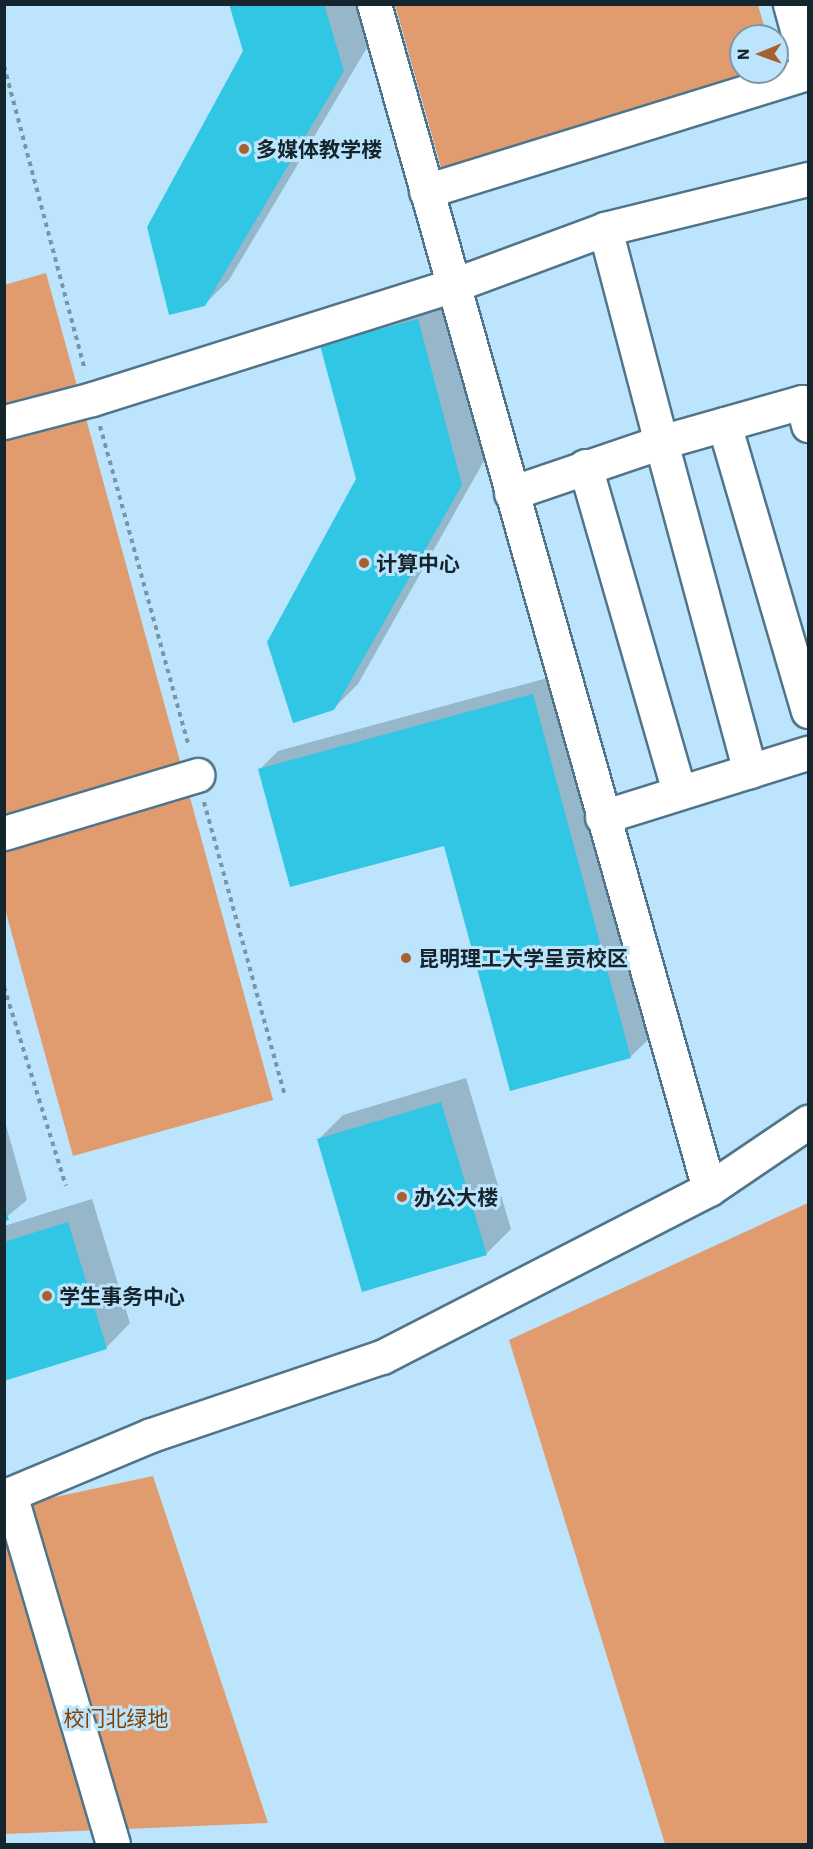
<!DOCTYPE html>
<meta charset="utf-8">
<style>
body{margin:0}
#map{position:relative;width:813px;height:1849px;overflow:hidden;background:#bce4fc;font-family:"IBM Plex Sans","Noto Sans SC",sans-serif}
div>[style]{position:absolute}
[style*='--x']{left:calc(var(--x)*1px);top:calc(var(--y)*1px);width:calc(var(--w)*1px);rotate:calc(var(--a)*1deg)}
.green>*{inset:0;background:#e09c6e}
.shadow>*{inset:0;background:#0003}
.building>*{inset:0;background:#30c6e4}
.path>*{height:4px;margin-top:-2px;transform-origin:0;background:repeating-linear-gradient(90deg,#7896a7 0 4.5px,transparent 0 9px)}
.roads{filter:drop-shadow(2px 0 #50758a) drop-shadow(-2px 0 #50758a) drop-shadow(0 2px #50758a) drop-shadow(0 -2px #50758a)}
.minor>*{height:33px;margin:-16.5px;padding:0 16.5px;transform-origin:16.5px;border-radius:16.5px;background:#fff}
.dots>*{width:16px;height:16px;translate:-50% -50%;box-sizing:border-box;border:3px solid #bce4fc;border-radius:50%}
span{translate:-50% -50%;white-space:nowrap;text-align:center;line-height:1.15;-webkit-text-stroke:6px #bce4fc;paint-order:stroke}
.poi-label{font-size:21px;color:#15252d;font-weight:700}
.left{translate:0 -50%;text-align:left}
.park-label{font-size:21px;color:#824000}
.frame{position:absolute;inset:0;border:6px solid #15252d;pointer-events:none}
.north{position:absolute;left:729px;top:24px;width:60px;height:60px;box-sizing:border-box;background:#bce4fc;border:2px solid #7998a9;border-radius:50%;rotate:269deg;font-size:16px;font-weight:700;line-height:24px;text-align:center;color:#15252d}
.north::after{content:'';display:block;margin:auto;width:21px;height:27px;background:#a56230;clip-path:polygon(50% 0,100% 100%,50% 72%,0 100%)}
</style>
<div id="map">
<div class="green">
<i style="clip-path:polygon(395px 5px,758px 5px,767px 36px,741px 36px,741px 72px,777px 72px,442px 171px)"></i>
<i style="clip-path:polygon(46px 273px,273px 1100px,73px 1156px,5px 909px,4px 285px)"></i>
<i style="clip-path:polygon(808px 1203px,808px 1844px,665px 1844px,509px 1340px)"></i>
<i style="clip-path:polygon(153px 1476px,268px 1823px,5px 1834px,4px 1508px)"></i>
</div>
<div class="shadow">
<i style="clip-path:polygon(231px 4px,355px 4px,368px 46px,229px 280px,204px 305px,245px 51px)"></i>
<i style="clip-path:polygon(442px 295px,485px 459px,358px 684px,333px 709px,358px 479px,322px 345px,346px 321px)"></i>
<i style="clip-path:polygon(551px 677px,649px 1039px,630px 1057px,445px 844px,260px 769px,278px 751px)"></i>
<i style="clip-path:polygon(466px 1078px,511px 1229px,486px 1254px,319px 1139px,343px 1115px)"></i>
<i style="clip-path:polygon(4px 1118px,27px 1200px,4px 1219px)"></i>
<i style="clip-path:polygon(92px 1199px,130px 1323px,106px 1348px,4px 1379px,4px 1226px)"></i>
</div>
<div class="building">
<i style="clip-path:polygon(229px 4px,324px 4px,344px 71px,205px 306px,169px 315px,147px 227px,243px 51px)"></i>
<i style="clip-path:polygon(418px 319px,462px 485px,334px 710px,293px 723px,267px 642px,356px 479px,320px 345px)"></i>
<i style="clip-path:polygon(533px 694px,631px 1058px,510px 1091px,444px 846px,290px 887px,258px 769px)"></i>
<i style="clip-path:polygon(441px 1102px,487px 1255px,362px 1292px,317px 1139px)"></i>
<i style="clip-path:polygon(4px 1205px,9px 1220px,4px 1221px)"></i>
<i style="clip-path:polygon(68px 1222px,107px 1349px,4px 1381px,4px 1242px)"></i>
</div>
<div class="path">
<i style="--x:4;--y:66;--w:315;--a:75.1"></i>
<i style="--x:100;--y:426;--w:332;--a:74.5"></i>
<i style="--x:204;--y:802;--w:305;--a:74.6"></i>
<i style="--x:4;--y:987;--w:208;--a:72.7"></i>
</div>
<div class="roads">
<div class="minor">
<i style="--x:374;--y:4;--w:1231;--a:74.21"></i>
<i style="--x:790;--y:4;--w:68;--a:74.7"></i>
<i style="--x:808;--y:179;--w:209;--a:166.2"></i>
<i style="--x:605;--y:229;--w:220;--a:75.3"></i>
<i style="--x:661;--y:442;--w:147;--a:-15.8"></i>
<i style="--x:802;--y:402;--w:24;--a:75"></i>
<i style="--x:426;--y:191;--w:400;--a:-17.2"></i>
<i style="--x:4;--y:422;--w:91;--a:-14.6"></i>
<i style="--x:92;--y:399;--w:376;--a:-17.5"></i>
<i style="--x:451;--y:286;--w:164;--a:-20.3"></i>
<i style="--x:724;--y:424;--w:299;--a:73.7"></i>
<i style="--x:585;--y:466;--w:339;--a:73.9"></i>
<i style="--x:511;--y:493;--w:158;--a:-18.8"></i>
<i style="--x:661;--y:442;--w:341;--a:74.9"></i>
<i style="--x:602;--y:817;--w:216;--a:-17.3"></i>
<i style="--x:4;--y:833;--w:202;--a:-16.7"></i>
<i style="--x:10;--y:1494;--w:153;--a:-22.7"></i>
<i style="--x:151;--y:1435;--w:244;--a:-18.7"></i>
<i style="--x:382;--y:1357;--w:368;--a:-27.2"></i>
<i style="--x:709;--y:1189;--w:120;--a:-34.1"></i>
<i style="--x:4;--y:1495;--w:6;--a:-9"></i>
<i style="--x:10;--y:1494;--w:365;--a:73.6"></i>
</div>
</div>
<div class="dots">
<i style="left:244px;top:149px;background:#a56230"></i>
<i style="left:364px;top:563px;background:#a56230"></i>
<i style="left:406px;top:958px;background:#a56230"></i>
<i style="left:402px;top:1197px;background:#a56230"></i>
<i style="left:47px;top:1296px;background:#a56230"></i>
</div>
<div class="poi-label">
<span class="left" style="left:256px;top:149px">多媒体教学楼</span>
<span class="left" style="left:376px;top:563px">计算中心</span>
<span class="left" style="left:418px;top:958px">昆明理工大学呈贡校区</span>
<span class="left" style="left:414px;top:1197px">办公大楼</span>
<span class="left" style="left:59px;top:1296px">学生事务中心</span>
</div>
<div class="park-label">
<span style="left:116px;top:1718px">校门北绿地</span>
</div>
<div class="frame"></div>
<div class="north">N</div>
</div>
